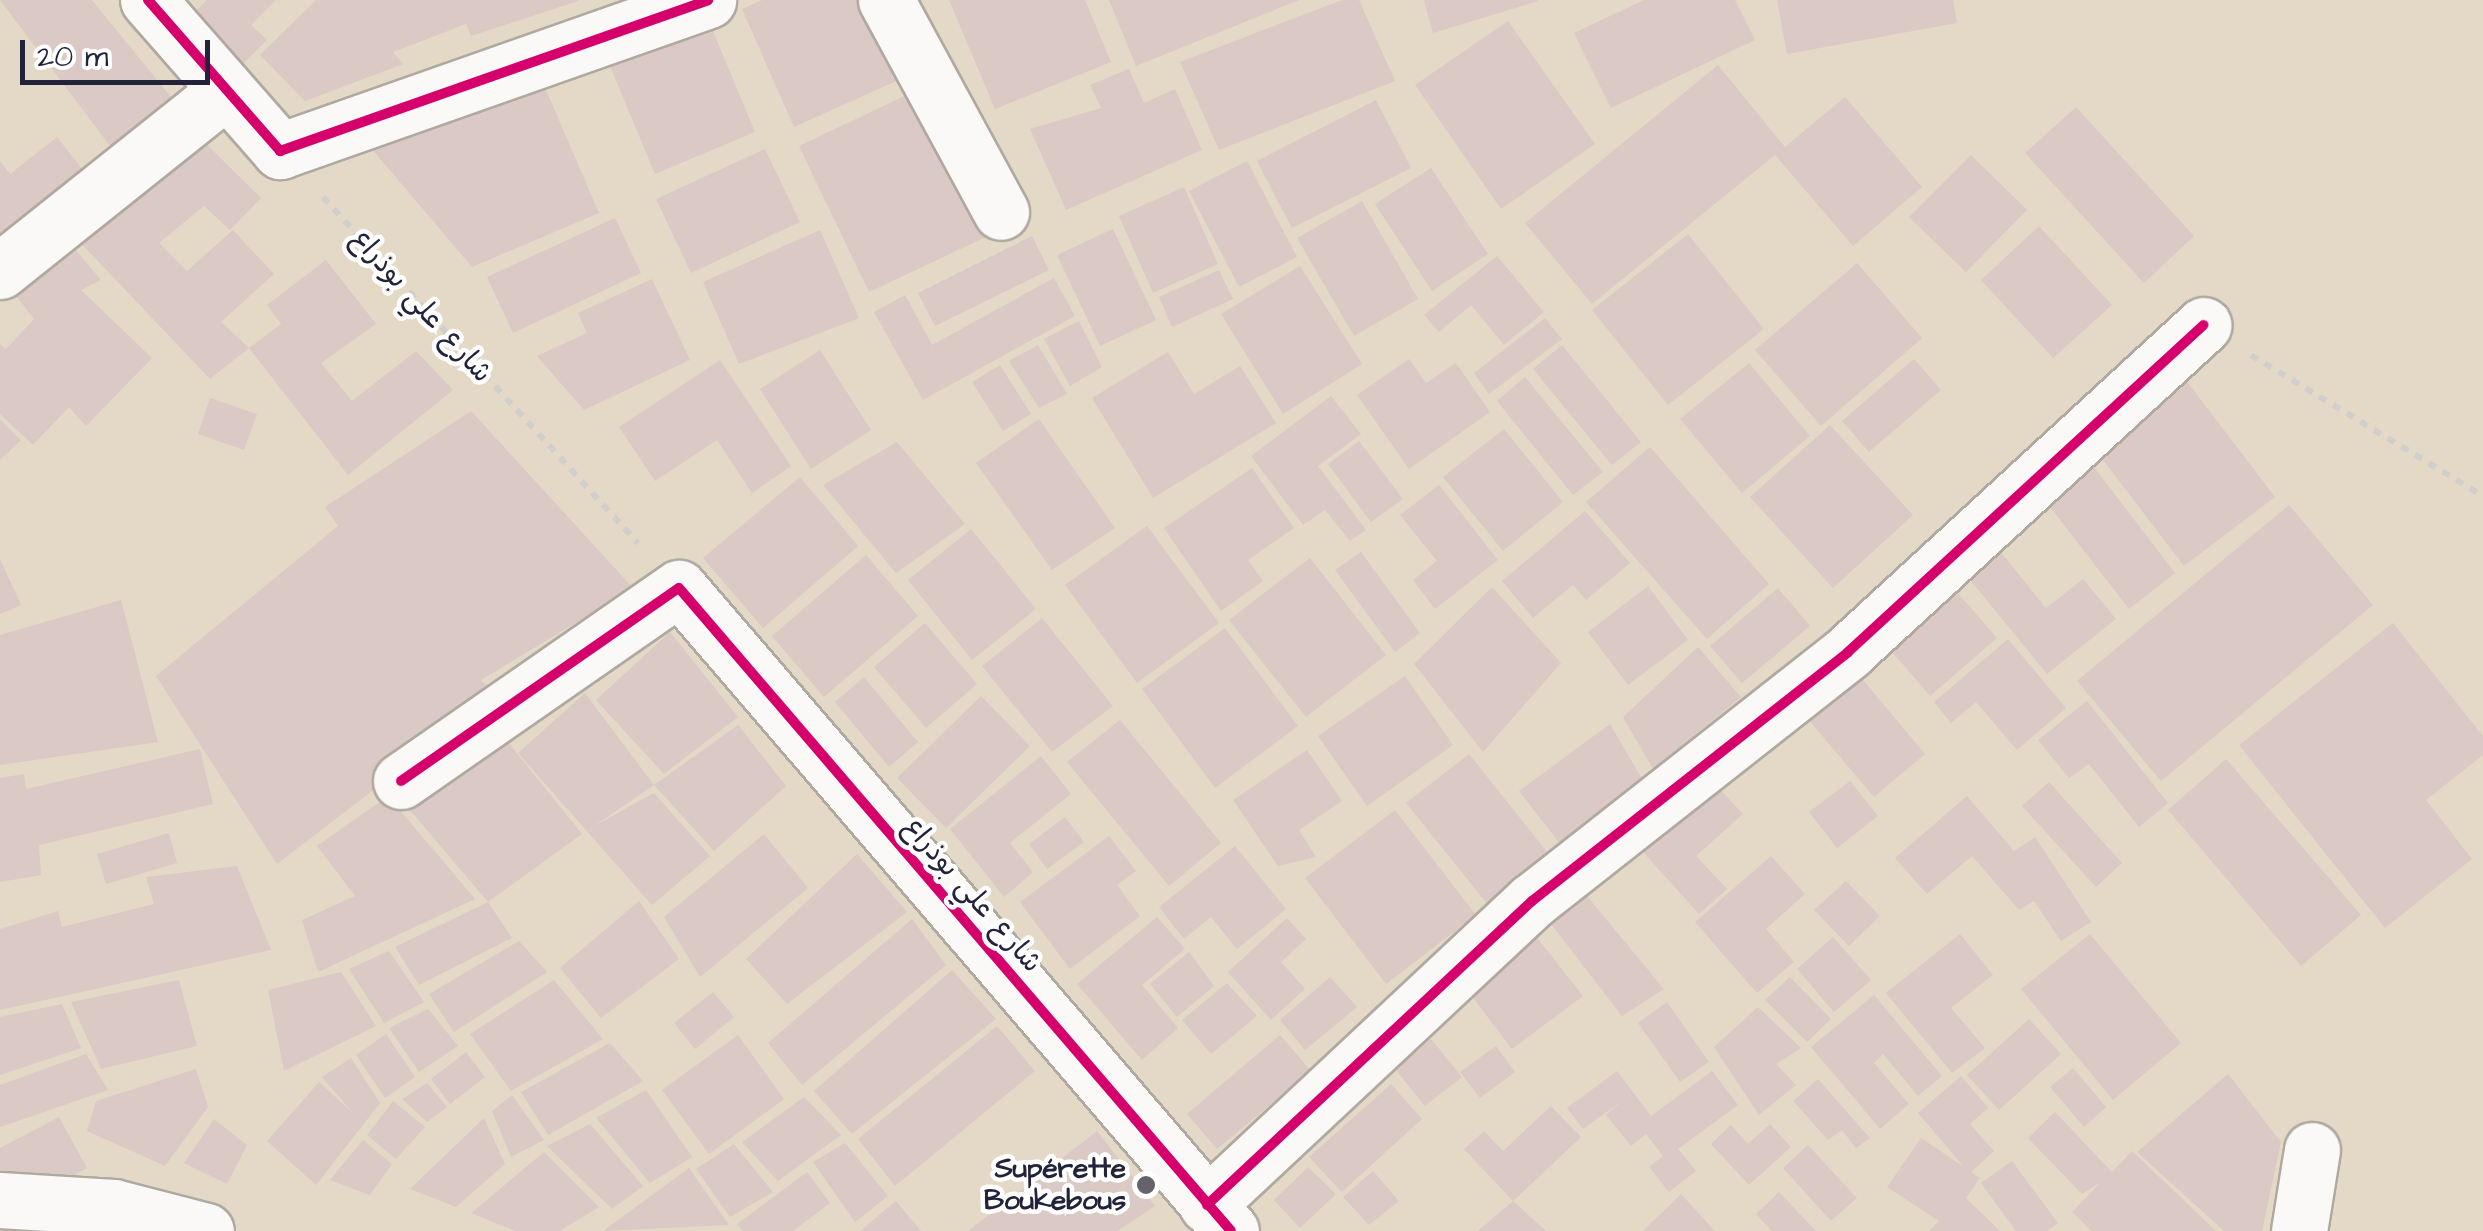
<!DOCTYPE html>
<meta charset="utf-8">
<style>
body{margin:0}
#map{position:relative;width:2483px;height:1231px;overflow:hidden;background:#e4d9c7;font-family:"Architects Daughter","Playpen Sans Arabic",sans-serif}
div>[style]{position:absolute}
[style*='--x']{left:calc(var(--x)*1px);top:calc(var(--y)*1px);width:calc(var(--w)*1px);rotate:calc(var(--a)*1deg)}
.building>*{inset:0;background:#dac9c4}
.path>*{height:6px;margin-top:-3px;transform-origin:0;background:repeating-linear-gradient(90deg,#d1cfcb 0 8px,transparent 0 16px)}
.roads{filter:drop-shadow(2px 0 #afa9a0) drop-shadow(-2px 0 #afa9a0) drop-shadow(0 2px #afa9a0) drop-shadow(0 -2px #afa9a0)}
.minor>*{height:55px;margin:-27.5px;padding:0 27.5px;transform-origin:27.5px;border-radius:27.5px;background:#fbf9f7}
.cycleway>*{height:10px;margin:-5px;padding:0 5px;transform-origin:5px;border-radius:5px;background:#d6006c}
.dots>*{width:28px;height:28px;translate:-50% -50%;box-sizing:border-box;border:5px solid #fff;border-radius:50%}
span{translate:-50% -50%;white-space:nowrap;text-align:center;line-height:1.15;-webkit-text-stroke:9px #fff;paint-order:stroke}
.street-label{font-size:28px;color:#22223b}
.poi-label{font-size:28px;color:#22223b;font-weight:700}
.right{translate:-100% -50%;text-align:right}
.scale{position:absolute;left:20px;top:40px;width:190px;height:45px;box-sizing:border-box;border:5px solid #22223b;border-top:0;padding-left:12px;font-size:30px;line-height:35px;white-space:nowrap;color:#22223b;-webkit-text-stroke:8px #fff;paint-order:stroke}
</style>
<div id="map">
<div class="building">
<i style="clip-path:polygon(0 0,92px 0,175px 102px,110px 146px)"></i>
<i style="clip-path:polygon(207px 0,276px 0,251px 25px,267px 40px,233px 74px,182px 25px)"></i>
<i style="clip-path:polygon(316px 0,578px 0,578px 1px,471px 36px,466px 24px,393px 52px,403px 64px,305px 101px,260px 55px)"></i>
<i style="clip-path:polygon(762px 0,868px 0,903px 78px,794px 127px,742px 9px)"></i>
<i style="clip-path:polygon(949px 0,1085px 0,1111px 62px,995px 109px)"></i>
<i style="clip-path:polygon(1109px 0,1299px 0,1136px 66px)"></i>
<i style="clip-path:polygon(1342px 0,1359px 0,1395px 81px,1219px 150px,1180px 62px)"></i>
<i style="clip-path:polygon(1424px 0,1537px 0,1538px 1px,1433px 33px)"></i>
<i style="clip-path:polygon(1644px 0,1735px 0,1755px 40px,1611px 108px,1574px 33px)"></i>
<i style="clip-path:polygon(1777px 0,1953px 0,1957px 23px,1787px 54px)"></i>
<i style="clip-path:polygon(1508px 21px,1595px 144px,1501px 209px,1415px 85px)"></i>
<i style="clip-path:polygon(710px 24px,755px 132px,655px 174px,610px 66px)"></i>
<i style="clip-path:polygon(1718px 65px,1785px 147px,1845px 97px,1922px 187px,1853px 246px,1775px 155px,1592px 304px,1525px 223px)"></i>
<i style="clip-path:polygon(1129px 69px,1144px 103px,1175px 89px,1202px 150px,1066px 210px,1030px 129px,1101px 108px,1090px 85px)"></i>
<i style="clip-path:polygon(540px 76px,599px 213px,472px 267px,371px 148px)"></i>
<i style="clip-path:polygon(917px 90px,986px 237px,869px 292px,799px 146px)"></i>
<i style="clip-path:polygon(1376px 100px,1411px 168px,1292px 228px,1257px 161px)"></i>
<i style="clip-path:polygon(2076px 107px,2194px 236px,2144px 283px,2025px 153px)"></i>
<i style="clip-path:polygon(197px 135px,261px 198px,230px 230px,204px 206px,159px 243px,187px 271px,233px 230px,274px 274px,221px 322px,249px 348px,210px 379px,76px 238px)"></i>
<i style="clip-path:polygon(57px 137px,87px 175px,0 243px,0 161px,10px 174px)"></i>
<i style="clip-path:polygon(765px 149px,800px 222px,691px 273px,656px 199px)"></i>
<i style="clip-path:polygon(1971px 155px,2027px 210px,1966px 272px,1909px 217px)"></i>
<i style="clip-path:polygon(1247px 161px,1297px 257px,1239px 287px,1189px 191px)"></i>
<i style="clip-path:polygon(1431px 168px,1488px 254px,1432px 291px,1375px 204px)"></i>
<i style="clip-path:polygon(1184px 187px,1218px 264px,1153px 293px,1119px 216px)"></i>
<i style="clip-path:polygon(1362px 201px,1418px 299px,1354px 336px,1297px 238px)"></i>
<i style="clip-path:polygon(615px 218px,641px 273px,513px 333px,487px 277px)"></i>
<i style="clip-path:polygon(2039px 226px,2112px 305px,2053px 358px,1981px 280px)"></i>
<i style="clip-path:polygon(1113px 229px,1156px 320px,1100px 346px,1057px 255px)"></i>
<i style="clip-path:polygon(820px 230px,859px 318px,739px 364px,703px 282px)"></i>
<i style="clip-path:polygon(1688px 234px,1764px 329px,1668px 405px,1592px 310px)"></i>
<i style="clip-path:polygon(64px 236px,101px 280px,81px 290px,152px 358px,86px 426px,69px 407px,33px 445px,0 414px,0 344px,6px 349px,34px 319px,6px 283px)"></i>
<i style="clip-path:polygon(1032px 236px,1049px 270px,935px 326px,918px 293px)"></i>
<i style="clip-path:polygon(1497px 256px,1544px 312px,1504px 345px,1471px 305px,1439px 332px,1424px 315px)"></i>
<i style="clip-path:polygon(326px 260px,376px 324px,321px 363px,352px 401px,416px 351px,453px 390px,348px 475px,249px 348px,281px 324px,267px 305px)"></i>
<i style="clip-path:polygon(1857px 263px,1922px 338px,1821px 426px,1755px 350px)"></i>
<i style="clip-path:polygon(1300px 266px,1362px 364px,1283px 414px,1221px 314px)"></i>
<i style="clip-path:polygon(1219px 270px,1233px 299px,1172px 327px,1159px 297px)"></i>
<i style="clip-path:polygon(1054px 278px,1075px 316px,923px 400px,874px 312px,905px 295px,932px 345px)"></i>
<i style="clip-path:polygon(652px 279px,690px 360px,584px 410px,537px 356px,587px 333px,578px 313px)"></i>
<i style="clip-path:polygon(1545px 318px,1562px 339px,1489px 394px,1474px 373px)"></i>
<i style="clip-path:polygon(1079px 321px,1102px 367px,1070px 386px,1044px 339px)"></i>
<i style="clip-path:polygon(1038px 345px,1067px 394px,1039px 408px,1009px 361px)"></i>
<i style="clip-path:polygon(1562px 345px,1641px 442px,1612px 465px,1533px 369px)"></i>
<i style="clip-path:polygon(820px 350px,871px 430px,811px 469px,760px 389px)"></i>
<i style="clip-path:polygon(1168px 352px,1194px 394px,1240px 366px,1276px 423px,1153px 498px,1092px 398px)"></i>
<i style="clip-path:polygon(1409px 359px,1426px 383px,1456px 363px,1490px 412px,1409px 469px,1357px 395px)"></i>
<i style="clip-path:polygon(1914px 359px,1941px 390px,1869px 452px,1842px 421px)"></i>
<i style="clip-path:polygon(720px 360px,791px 466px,752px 493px,717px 440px,655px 481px,619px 427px)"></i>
<i style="clip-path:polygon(1749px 363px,1810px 436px,1742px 493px,1680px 419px)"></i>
<i style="clip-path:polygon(1000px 365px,1031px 414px,1003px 431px,972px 382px)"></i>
<i style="clip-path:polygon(2182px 375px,2275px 497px,2184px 566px,2090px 443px)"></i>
<i style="clip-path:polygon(1525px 377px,1603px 472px,1573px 495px,1497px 401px)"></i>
<i style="clip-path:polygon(1331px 396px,1361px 434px,1318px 466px,1366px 530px,1350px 541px,1325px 510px,1303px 525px,1251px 456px)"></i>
<i style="clip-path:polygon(210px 398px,257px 414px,244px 450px,198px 434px)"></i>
<i style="clip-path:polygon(471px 411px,633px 588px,481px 680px,496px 696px,277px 864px,156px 676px,338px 526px,325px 507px)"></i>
<i style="clip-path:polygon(1039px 419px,1115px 528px,1052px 570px,976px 463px)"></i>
<i style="clip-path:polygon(0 420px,21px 440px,0 460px)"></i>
<i style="clip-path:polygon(1830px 425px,1913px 515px,1833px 588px,1750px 497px)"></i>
<i style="clip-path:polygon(1504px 429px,1563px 502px,1503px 551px,1443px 477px)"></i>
<i style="clip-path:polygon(1359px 441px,1403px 499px,1371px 522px,1328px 464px)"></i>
<i style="clip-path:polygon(897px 442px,965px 524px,896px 573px,823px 485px)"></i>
<i style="clip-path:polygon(1650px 447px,1769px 584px,1707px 639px,1586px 502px)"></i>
<i style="clip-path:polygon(2087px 458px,2175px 573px,2129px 609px,2040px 494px)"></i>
<i style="clip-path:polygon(1252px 468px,1294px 528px,1248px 560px,1263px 581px,1221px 611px,1164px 528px)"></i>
<i style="clip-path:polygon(800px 477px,858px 546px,763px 628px,703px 558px)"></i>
<i style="clip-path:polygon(1439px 485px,1498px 560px,1435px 609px,1413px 580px,1437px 561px,1400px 515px)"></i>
<i style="clip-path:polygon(2289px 505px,2373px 605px,2161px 781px,2077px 681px)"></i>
<i style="clip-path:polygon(1585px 511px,1630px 563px,1586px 600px,1573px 585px,1533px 618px,1502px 581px)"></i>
<i style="clip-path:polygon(1147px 526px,1219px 623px,1137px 683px,1065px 585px)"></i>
<i style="clip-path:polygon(971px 529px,1036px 609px,972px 660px,908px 580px)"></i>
<i style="clip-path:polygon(1991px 540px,2046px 608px,2083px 579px,2116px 619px,2047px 674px,1958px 565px)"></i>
<i style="clip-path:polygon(1361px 552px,1420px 633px,1395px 652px,1335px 570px)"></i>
<i style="clip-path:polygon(866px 555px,918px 616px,824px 697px,772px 636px)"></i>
<i style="clip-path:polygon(1310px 558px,1386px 655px,1306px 717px,1229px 620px)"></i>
<i style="clip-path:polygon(0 559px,21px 605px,0 614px)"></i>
<i style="clip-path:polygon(1949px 583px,1997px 638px,1930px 696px,1882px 640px)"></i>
<i style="clip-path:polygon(1648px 586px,1688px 640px,1628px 685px,1588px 632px)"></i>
<i style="clip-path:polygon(1492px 587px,1561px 663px,1483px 752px,1414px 664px)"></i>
<i style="clip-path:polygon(1778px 588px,1810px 626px,1742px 683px,1710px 646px)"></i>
<i style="clip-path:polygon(121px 600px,158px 742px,0 765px,0 635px)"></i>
<i style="clip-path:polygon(1042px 618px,1113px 706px,1052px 752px,982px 666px)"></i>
<i style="clip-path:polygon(925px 623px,977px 684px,926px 728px,874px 667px)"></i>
<i style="clip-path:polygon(2393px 623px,2483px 736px,2483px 755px,2426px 800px,2472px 859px,2385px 928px,2239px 745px)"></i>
<i style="clip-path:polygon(1225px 628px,1298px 726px,1215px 788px,1142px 689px)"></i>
<i style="clip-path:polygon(670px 632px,738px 717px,664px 774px,596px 700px)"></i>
<i style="clip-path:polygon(2008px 639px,2066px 708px,2017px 750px,1976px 702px,1951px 723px,1934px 702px)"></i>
<i style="clip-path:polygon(1698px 647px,1741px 697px,1653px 769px,1623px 717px)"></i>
<i style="clip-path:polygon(1854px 669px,1925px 754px,1874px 797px,1802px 712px)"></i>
<i style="clip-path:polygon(1405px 676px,1453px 745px,1367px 806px,1318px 736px)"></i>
<i style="clip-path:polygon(864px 677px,918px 742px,889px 767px,835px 702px)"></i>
<i style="clip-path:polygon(585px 693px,654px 785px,594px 826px,654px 793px,710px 856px,652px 905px,518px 753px)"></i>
<i style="clip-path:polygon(981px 696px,1030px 746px,946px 828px,897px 778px)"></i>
<i style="clip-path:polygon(2087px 701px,2168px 803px,2139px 827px,2089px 764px,2069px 778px,2038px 740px)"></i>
<i style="clip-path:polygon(1120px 720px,1221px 843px,1169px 886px,1067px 762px)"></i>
<i style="clip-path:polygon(1610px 724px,1645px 784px,1561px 845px,1519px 791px)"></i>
<i style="clip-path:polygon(738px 725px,786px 786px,714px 851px,654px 785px)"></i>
<i style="clip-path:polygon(495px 726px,582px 834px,488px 902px,409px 809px)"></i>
<i style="clip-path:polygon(200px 749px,213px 804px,39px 845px,41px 875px,0 882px,0 778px,24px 774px,26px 789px)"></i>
<i style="clip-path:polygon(1307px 750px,1342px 801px,1299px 830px,1316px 857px,1278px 866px,1233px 800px)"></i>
<i style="clip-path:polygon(1469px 754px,1551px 857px,1489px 906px,1406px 803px)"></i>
<i style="clip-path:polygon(1041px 756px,1071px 794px,1010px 843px,1033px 872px,1004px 897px,950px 829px)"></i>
<i style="clip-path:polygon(2226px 759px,2361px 915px,2301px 966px,2168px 810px)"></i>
<i style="clip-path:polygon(1850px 781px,1878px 816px,1837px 848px,1809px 812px)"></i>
<i style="clip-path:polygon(2049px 782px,2122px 863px,2096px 887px,2022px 806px)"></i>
<i style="clip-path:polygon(1715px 784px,1743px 814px,1696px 856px,1727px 889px,1699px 914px,1641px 850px)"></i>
<i style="clip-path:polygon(388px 796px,475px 899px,318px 972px,302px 920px,355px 896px,317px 846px)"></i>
<i style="clip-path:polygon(1967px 796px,2014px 851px,2035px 837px,2091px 922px,2061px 941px,2034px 901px,2019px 910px,1972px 856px,1927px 894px,1895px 858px)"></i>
<i style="clip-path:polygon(1395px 810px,1476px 915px,1386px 984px,1305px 878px)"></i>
<i style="clip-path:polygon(1065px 817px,1084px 842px,1047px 869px,1029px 844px)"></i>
<i style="clip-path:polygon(169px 833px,177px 863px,106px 884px,97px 854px)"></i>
<i style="clip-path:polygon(764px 834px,808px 888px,700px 977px,664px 917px)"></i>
<i style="clip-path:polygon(1109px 836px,1136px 871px,1117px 885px,1140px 916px,1070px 969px,1020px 902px)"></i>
<i style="clip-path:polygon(1235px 846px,1286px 909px,1237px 949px,1211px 917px,1184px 939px,1159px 907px)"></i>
<i style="clip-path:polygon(857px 854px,907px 912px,787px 1004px,746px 959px)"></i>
<i style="clip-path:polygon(1771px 856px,1805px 894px,1766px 929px,1794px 962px,1757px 993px,1695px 922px)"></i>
<i style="clip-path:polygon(237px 866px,271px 950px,0 1010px,0 929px,58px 911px,62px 927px,154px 904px,146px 877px)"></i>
<i style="clip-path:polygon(1846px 881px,1880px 916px,1849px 946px,1814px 910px)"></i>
<i style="clip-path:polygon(1586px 895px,1664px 989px,1622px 1016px,1551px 924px)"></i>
<i style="clip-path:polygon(639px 901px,679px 959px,601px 1018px,560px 968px)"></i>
<i style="clip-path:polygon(488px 902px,512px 938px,419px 985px,395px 947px)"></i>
<i style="clip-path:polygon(1157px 917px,1185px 949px,1142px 985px,1178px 1028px,1142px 1060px,1077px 984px)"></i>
<i style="clip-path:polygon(1287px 918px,1306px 939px,1281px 962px,1305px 989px,1271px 1020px,1228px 972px)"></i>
<i style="clip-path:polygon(912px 919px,946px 965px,802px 1085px,768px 1043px)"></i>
<i style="clip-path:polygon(1527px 925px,1583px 996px,1512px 1049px,1457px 977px)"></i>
<i style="clip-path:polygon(1960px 934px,1993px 975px,1951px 1008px,1985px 1048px,1952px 1073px,1886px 993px)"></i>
<i style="clip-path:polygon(2090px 934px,2181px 1043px,2113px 1100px,2021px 989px)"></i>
<i style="clip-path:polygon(1833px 937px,1871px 980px,1834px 1012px,1797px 969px)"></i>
<i style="clip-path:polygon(519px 941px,547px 972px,454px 1032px,429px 994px)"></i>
<i style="clip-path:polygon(389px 951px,424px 1002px,384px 1023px,349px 969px)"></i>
<i style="clip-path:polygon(1189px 952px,1214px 986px,1177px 1017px,1150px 984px)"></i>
<i style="clip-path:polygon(952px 970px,996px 1019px,852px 1134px,814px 1091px)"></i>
<i style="clip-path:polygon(341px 972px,376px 1026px,284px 1071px,268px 990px)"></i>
<i style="clip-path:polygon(1330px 977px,1357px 1007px,1305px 1050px,1280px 1020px)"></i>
<i style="clip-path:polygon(1790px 977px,1831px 1019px,1807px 1042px,1765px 1000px)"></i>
<i style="clip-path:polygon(179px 980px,197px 1046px,101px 1069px,71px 1002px)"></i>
<i style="clip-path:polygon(554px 980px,603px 1039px,511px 1091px,470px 1034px)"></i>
<i style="clip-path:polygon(1227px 983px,1257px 1016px,1211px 1054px,1182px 1020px)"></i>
<i style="clip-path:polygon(713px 992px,734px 1017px,695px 1049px,674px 1023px)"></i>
<i style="clip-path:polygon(1874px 995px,1942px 1076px,1918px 1096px,1883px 1054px,1874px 1063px,1909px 1104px,1880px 1129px,1811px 1047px)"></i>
<i style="clip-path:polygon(1667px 1002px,1709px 1062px,1680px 1082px,1638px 1023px)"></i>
<i style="clip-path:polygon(62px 1004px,81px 1048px,0 1075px,0 1017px)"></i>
<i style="clip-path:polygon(1758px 1007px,1801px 1048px,1776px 1064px,1796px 1085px,1759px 1115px,1714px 1047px)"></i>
<i style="clip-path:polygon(428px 1009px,458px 1046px,419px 1072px,389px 1028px)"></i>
<i style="clip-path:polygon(2029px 1019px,2061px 1054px,1999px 1110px,1967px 1075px)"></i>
<i style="clip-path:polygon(997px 1026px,1035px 1071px,895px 1186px,858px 1139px)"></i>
<i style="clip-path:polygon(386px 1034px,415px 1077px,385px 1098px,356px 1055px)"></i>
<i style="clip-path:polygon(738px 1035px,784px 1099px,709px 1154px,662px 1090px)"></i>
<i style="clip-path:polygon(1280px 1035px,1311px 1071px,1217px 1149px,1187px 1114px)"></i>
<i style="clip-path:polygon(1431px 1039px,1462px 1077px,1425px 1106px,1395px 1069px)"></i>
<i style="clip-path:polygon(610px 1043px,643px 1081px,548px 1135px,521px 1092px)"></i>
<i style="clip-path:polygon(1496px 1046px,1515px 1072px,1480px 1098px,1460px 1072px)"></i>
<i style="clip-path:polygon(466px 1052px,485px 1077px,450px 1104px,431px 1079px)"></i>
<i style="clip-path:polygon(86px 1054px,108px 1090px,0 1127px,0 1085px)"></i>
<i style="clip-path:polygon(351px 1058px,380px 1103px,316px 1185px,267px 1141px,319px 1082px,353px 1113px,322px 1077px)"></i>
<i style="clip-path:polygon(2073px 1068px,2106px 1107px,2084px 1127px,2050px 1087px)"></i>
<i style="clip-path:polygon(196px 1069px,208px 1107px,165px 1166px,87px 1131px,96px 1101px)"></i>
<i style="clip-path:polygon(1617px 1071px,1651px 1116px,1712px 1071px,1738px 1105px,1678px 1149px,1696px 1171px,1669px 1192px,1649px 1167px,1663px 1156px,1646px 1134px,1631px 1146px,1606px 1115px,1622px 1101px,1583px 1129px,1567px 1108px)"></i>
<i style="clip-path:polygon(2228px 1074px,2281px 1142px,2262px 1231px,2224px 1231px,2137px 1152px)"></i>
<i style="clip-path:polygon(1961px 1076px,1988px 1108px,1970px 1124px,1994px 1151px,1971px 1172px,1980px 1178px,1966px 1198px,2000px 1231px,1929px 1231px,1939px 1221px,1887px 1187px,1921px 1138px,1964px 1167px,1918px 1113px)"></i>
<i style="clip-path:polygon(1818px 1079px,1870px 1138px,1856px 1148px,1842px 1130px,1828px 1140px,1793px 1101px)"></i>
<i style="clip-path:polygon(427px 1083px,447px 1107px,427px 1122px,402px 1099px)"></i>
<i style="clip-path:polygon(1391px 1084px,1422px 1119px,1342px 1192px,1309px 1157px)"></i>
<i style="clip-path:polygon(646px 1090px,692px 1157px,650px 1183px,596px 1118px)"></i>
<i style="clip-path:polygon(512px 1095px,544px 1140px,511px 1157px,492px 1111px)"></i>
<i style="clip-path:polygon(804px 1097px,841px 1135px,778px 1181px,742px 1142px)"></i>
<i style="clip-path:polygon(393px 1101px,425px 1127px,396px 1159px,367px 1135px)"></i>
<i style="clip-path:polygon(1551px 1106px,1581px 1137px,1513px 1201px,1464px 1149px,1484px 1131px,1503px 1151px)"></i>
<i style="clip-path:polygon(2055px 1112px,2112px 1172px,2132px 1151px,2216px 1231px,2092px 1231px,2072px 1212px,2101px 1182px,2082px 1194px,2028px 1138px)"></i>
<i style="clip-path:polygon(59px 1117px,87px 1168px,28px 1200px,14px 1173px,0 1180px,0 1148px)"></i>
<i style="clip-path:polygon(484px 1118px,505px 1164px,456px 1207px,410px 1189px)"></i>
<i style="clip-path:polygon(214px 1119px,247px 1145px,227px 1184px,184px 1163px)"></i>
<i style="clip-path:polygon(590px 1124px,643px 1186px,612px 1209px,547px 1146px)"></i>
<i style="clip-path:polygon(1770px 1124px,1791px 1147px,1749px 1185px,1711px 1144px,1731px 1125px,1748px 1144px)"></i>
<i style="clip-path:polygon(1097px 1131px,1155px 1206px,1118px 1231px,968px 1231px)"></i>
<i style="clip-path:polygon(363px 1140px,392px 1164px,370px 1195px,330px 1180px)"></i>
<i style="clip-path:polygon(845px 1143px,888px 1196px,855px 1222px,813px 1162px)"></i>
<i style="clip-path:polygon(734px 1144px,773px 1192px,730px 1217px,696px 1169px)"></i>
<i style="clip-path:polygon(1808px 1145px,1857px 1198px,1831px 1221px,1783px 1168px)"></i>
<i style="clip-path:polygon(544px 1152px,599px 1207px,560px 1231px,515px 1231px,471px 1213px)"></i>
<i style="clip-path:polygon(2012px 1161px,2058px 1223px,2047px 1231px,2016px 1231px,1981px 1183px)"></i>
<i style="clip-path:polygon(1308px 1167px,1336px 1194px,1300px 1228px,1274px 1200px)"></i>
<i style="clip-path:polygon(689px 1168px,729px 1225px,603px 1231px)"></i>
<i style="clip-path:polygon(1373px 1171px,1399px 1201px,1369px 1225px,1343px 1197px)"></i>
<i style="clip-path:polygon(807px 1172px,830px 1203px,793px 1231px,743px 1231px,737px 1224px)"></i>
<i style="clip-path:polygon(1779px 1192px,1816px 1231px,1772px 1231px,1756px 1214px)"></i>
<i style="clip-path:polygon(1681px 1194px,1715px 1231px,1643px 1231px)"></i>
<i style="clip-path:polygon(896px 1201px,921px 1231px,860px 1231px)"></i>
<i style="clip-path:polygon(1513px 1201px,1546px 1231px,1478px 1231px)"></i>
</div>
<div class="path">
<i style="--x:323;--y:197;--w:468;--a:47.7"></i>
<i style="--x:2251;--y:355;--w:271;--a:31.3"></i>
</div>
<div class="roads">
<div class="minor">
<i style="--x:148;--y:0;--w:201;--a:48.8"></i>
<i style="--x:280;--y:151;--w:454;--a:-19.4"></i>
<i style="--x:886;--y:0;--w:241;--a:61.5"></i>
<i style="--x:0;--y:271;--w:290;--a:-38.6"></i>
<i style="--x:401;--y:781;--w:338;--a:-34.8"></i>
<i style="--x:679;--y:588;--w:847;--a:49.35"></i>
<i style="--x:0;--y:1200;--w:114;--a:3.5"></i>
<i style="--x:114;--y:1207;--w:95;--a:14.6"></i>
<i style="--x:1207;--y:1205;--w:445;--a:-43.1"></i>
<i style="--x:1532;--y:901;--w:402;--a:-38.2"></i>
<i style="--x:1848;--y:652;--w:483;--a:-42.6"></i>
<i style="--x:2299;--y:1231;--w:82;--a:-80.9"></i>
</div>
</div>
<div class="cycleway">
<i style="--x:148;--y:0;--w:201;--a:48.8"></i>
<i style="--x:280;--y:151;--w:454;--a:-19.4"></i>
<i style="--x:401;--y:781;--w:338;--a:-34.8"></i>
<i style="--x:679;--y:588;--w:847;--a:49.35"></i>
<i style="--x:1207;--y:1205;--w:445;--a:-43.1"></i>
<i style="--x:1532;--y:901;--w:402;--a:-38.2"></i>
<i style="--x:1848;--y:652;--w:483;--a:-42.6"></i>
</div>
<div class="dots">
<i style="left:1146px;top:1185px;background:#66626c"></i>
</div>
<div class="street-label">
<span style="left:421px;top:306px;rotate:48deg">شارع علي بوذراع</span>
<span style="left:972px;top:895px;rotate:49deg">شارع علي بوذراع</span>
</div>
<div class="poi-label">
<span class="right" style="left:1126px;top:1185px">Supérette<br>Boukebous</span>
</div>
<div class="scale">20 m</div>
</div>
